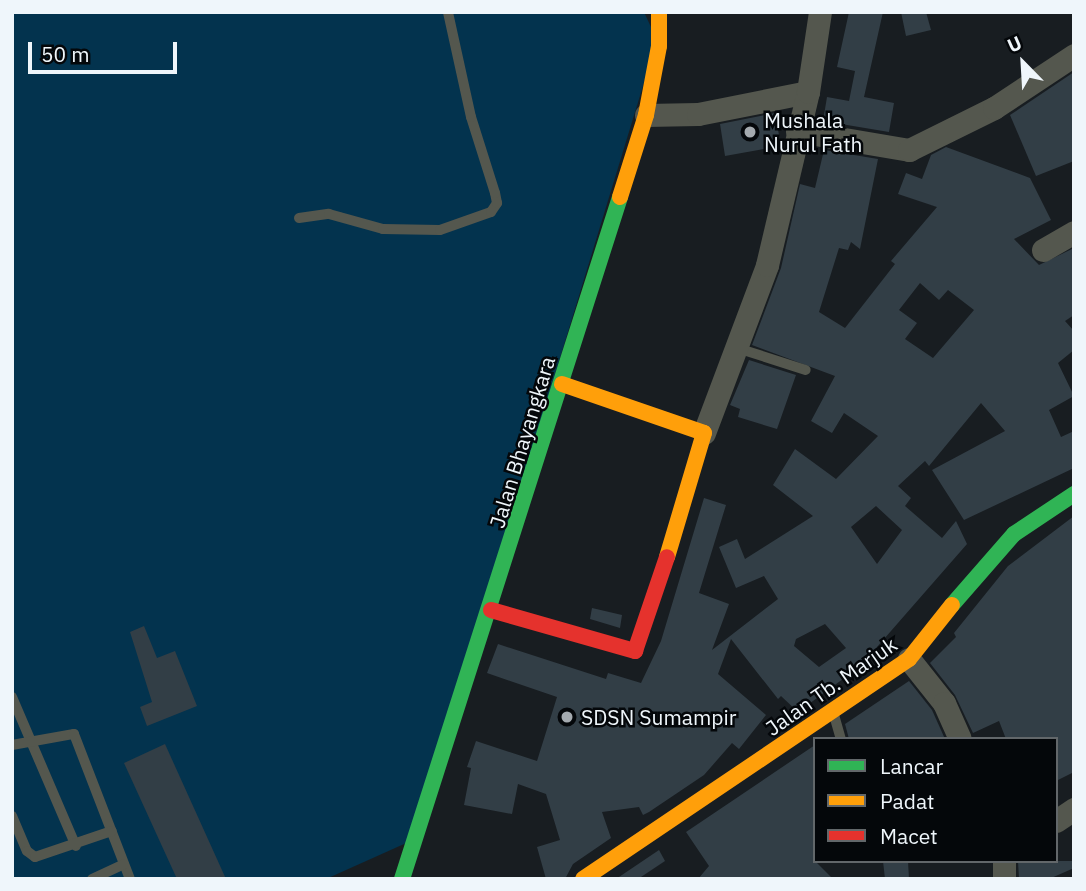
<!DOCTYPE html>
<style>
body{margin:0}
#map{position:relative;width:1086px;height:891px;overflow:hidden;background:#181d21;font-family:"IBM Plex Sans",sans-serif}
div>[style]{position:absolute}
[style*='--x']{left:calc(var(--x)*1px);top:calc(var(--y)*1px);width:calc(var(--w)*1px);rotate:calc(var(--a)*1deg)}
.green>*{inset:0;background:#03334e}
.building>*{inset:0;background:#323e46}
.lane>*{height:10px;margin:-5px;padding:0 5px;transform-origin:5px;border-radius:5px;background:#54574e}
.street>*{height:23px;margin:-11.5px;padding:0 11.5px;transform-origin:11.5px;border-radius:11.5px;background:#54574e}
.fast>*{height:16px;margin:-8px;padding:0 8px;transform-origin:8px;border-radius:8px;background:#30b455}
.slow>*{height:16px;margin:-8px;padding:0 8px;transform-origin:8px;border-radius:8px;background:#ff9f0a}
.jam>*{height:16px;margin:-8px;padding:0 8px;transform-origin:8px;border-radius:8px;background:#e5322d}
.dots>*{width:19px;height:19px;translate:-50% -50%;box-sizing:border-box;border:4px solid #04070a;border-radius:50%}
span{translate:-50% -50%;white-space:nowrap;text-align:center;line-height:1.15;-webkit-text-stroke:5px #04070a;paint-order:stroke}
.poi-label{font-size:21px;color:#eff6fb}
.left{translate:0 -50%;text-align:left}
.street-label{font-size:21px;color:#eff6fb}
.frame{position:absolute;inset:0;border:14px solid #eff6fb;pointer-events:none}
.legend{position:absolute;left:813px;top:737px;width:245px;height:126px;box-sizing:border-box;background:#04070a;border:2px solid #62676a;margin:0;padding:9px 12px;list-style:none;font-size:21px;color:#eff6fb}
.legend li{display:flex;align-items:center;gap:14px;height:35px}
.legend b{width:35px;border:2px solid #62676a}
.north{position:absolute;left:988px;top:28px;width:70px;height:70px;-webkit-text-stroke:5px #04070a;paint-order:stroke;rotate:336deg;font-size:19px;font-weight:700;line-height:28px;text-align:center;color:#eff6fb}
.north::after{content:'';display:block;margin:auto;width:24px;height:32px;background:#eff6fb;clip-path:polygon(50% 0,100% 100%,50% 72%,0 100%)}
.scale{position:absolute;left:28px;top:42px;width:149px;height:32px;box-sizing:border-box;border:4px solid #eff6fb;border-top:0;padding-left:9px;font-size:21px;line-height:24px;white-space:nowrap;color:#eff6fb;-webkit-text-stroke:5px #04070a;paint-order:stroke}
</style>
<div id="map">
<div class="green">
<i style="clip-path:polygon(12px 12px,644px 12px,657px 40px,413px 840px,326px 879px,12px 879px)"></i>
</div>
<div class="building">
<i style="clip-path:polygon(849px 12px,883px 12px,864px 97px,894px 103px,889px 132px,823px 121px,827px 97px,849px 101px,855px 71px,837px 67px)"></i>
<i style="clip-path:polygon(901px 12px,926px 12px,931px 30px,906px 36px)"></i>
<i style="clip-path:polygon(1074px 72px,1074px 161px,1036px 176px,1010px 115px)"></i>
<i style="clip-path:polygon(775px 113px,781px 146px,725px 156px,720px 124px)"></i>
<i style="clip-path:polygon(evenodd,946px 147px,1030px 178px,1051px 220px,1014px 239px,1039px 265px,1074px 248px,1074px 315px,1065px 321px,1074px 331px,1074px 350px,1058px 363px,1074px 396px,1049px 410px,1061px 437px,1074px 431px,1074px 468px,964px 520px,932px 470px,1005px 431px,981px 403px,929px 466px,925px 461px,898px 486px,911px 498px,905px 506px,942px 538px,956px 521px,967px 544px,877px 647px,881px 651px,798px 712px,781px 696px,778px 699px,731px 639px,718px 674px,766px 715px,739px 749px,732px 743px,704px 775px,649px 812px,643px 815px,639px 807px,602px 812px,611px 838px,573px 864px,565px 879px,546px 879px,537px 847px,560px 840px,546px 794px,518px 784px,512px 814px,464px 805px,471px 768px,467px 767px,476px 741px,537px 761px,557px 697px,487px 673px,498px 644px,606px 679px,608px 673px,641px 683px,661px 641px,704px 498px,726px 505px,699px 593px,729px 604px,712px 650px,778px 599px,764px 576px,736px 588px,719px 547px,737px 539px,745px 559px,813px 516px,773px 485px,795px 449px,836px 479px,878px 436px,844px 413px,832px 433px,811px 421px,835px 376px,752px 345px,781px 268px,800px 184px,815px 188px,824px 150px,878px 159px,860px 249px,851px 242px,848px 250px,839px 248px,819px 312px,845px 328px,895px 264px,891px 261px,937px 207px,898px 194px,906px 173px,922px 179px,931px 155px,946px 147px,920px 283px,939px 300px,948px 290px,974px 310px,933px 358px,905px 339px,917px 323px,899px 310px,920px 283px,946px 147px,876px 506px,902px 530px,877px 564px,851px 527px,876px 506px,946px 147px,825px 624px,846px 648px,819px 667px,794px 646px,796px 639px,825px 624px)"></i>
<i style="clip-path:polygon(749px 360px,796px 375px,777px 429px,738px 417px,740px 409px,730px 405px)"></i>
<i style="clip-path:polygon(1074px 516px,1074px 772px,1056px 781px,1056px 739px,1006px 739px,999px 721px,973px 733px,955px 695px,930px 663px,956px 637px,954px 633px,1008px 566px)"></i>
<i style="clip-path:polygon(592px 608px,622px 615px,620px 628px,590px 619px)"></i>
<i style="clip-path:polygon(144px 626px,157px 658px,175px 651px,197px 706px,147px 726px,140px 707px,152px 702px,130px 632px)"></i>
<i style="clip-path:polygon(909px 681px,932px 710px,945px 739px,849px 739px,845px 724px)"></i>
<i style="clip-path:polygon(165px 744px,226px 879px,177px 879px,124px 763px)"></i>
<i style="clip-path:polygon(815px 745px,815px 861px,833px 879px,698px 879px,709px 866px,686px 832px)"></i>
<i style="clip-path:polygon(659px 850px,665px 861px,638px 879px,616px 879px)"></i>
<i style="clip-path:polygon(883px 861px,908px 861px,909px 879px,885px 879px)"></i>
<i style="clip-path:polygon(1018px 861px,1074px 861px,1074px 868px,1049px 879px,1019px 879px)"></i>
</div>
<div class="lane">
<i style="--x:299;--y:218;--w:30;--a:-8"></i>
<i style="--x:329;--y:214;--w:56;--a:15.5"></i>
<i style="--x:383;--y:229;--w:57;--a:1"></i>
<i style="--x:440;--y:230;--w:54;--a:-19.4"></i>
<i style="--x:491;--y:212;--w:11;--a:-56"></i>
<i style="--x:497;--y:203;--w:10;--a:-101"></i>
<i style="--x:495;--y:193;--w:80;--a:-107.5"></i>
<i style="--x:471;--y:117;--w:107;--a:-102.4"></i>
<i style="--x:737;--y:348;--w:72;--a:17.7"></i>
<i style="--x:12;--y:697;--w:162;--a:66.8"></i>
<i style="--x:834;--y:715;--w:25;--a:74"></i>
<i style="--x:12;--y:745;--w:63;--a:-10.1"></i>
<i style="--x:74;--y:734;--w:155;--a:68.9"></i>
<i style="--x:12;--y:816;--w:38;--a:67"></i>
<i style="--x:27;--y:851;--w:10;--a:37"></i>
<i style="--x:35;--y:857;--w:81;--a:-18.7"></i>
<i style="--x:92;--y:879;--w:35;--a:-25"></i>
</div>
<div class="street">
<i style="--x:646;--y:115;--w:52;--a:-1.1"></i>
<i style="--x:698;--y:114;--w:112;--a:-11.3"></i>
<i style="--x:797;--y:131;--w:114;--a:9.6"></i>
<i style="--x:909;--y:150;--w:95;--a:-26.3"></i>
<i style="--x:994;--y:108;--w:96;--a:-33.5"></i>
<i style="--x:1043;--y:250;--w:36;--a:-30"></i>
<i style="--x:704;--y:433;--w:179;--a:-69.4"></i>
<i style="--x:767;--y:265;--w:178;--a:-76.7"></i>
<i style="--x:808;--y:92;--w:81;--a:-81.5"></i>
<i style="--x:909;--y:659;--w:56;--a:51.5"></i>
<i style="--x:944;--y:703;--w:39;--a:66"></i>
<i style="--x:1056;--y:821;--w:22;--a:-34"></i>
<i style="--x:1004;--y:861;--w:18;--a:90"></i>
</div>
<div class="fast">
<i style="--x:952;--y:605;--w:94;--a:-48.9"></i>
<i style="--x:1014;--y:534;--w:72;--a:-33.7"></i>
<i style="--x:402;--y:879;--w:716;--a:-72.27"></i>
</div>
<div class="slow">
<i style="--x:620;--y:197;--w:86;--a:-72.4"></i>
<i style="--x:646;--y:115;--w:70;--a:-79.3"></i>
<i style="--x:659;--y:46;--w:34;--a:-90"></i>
<i style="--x:562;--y:384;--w:150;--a:19"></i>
<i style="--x:704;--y:433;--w:129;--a:106.6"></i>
<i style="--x:583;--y:879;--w:393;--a:-34"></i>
<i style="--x:909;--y:659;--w:69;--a:-51.5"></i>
</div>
<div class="jam">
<i style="--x:491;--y:610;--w:150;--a:15.9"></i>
<i style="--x:635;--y:651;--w:99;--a:-71.2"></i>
</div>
<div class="dots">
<i style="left:750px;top:132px;background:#a4aaaf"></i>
<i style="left:567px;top:717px;background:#a4aaaf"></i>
</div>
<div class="poi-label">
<span class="left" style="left:764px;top:132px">Mushala<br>Nurul Fath</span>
<span class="left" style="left:581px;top:717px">SDSN Sumampir</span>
</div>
<div class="street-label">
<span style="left:522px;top:442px;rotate:-73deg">Jalan Bhayangkara</span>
<span style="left:831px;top:686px;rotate:-35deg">Jalan Tb. Marjuk</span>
</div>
<div class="frame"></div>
<ul class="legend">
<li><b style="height:9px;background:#30b455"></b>Lancar</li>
<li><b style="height:9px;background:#ff9f0a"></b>Padat</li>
<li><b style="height:9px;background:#e5322d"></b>Macet</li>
</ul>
<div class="north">U</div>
<div class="scale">50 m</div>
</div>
